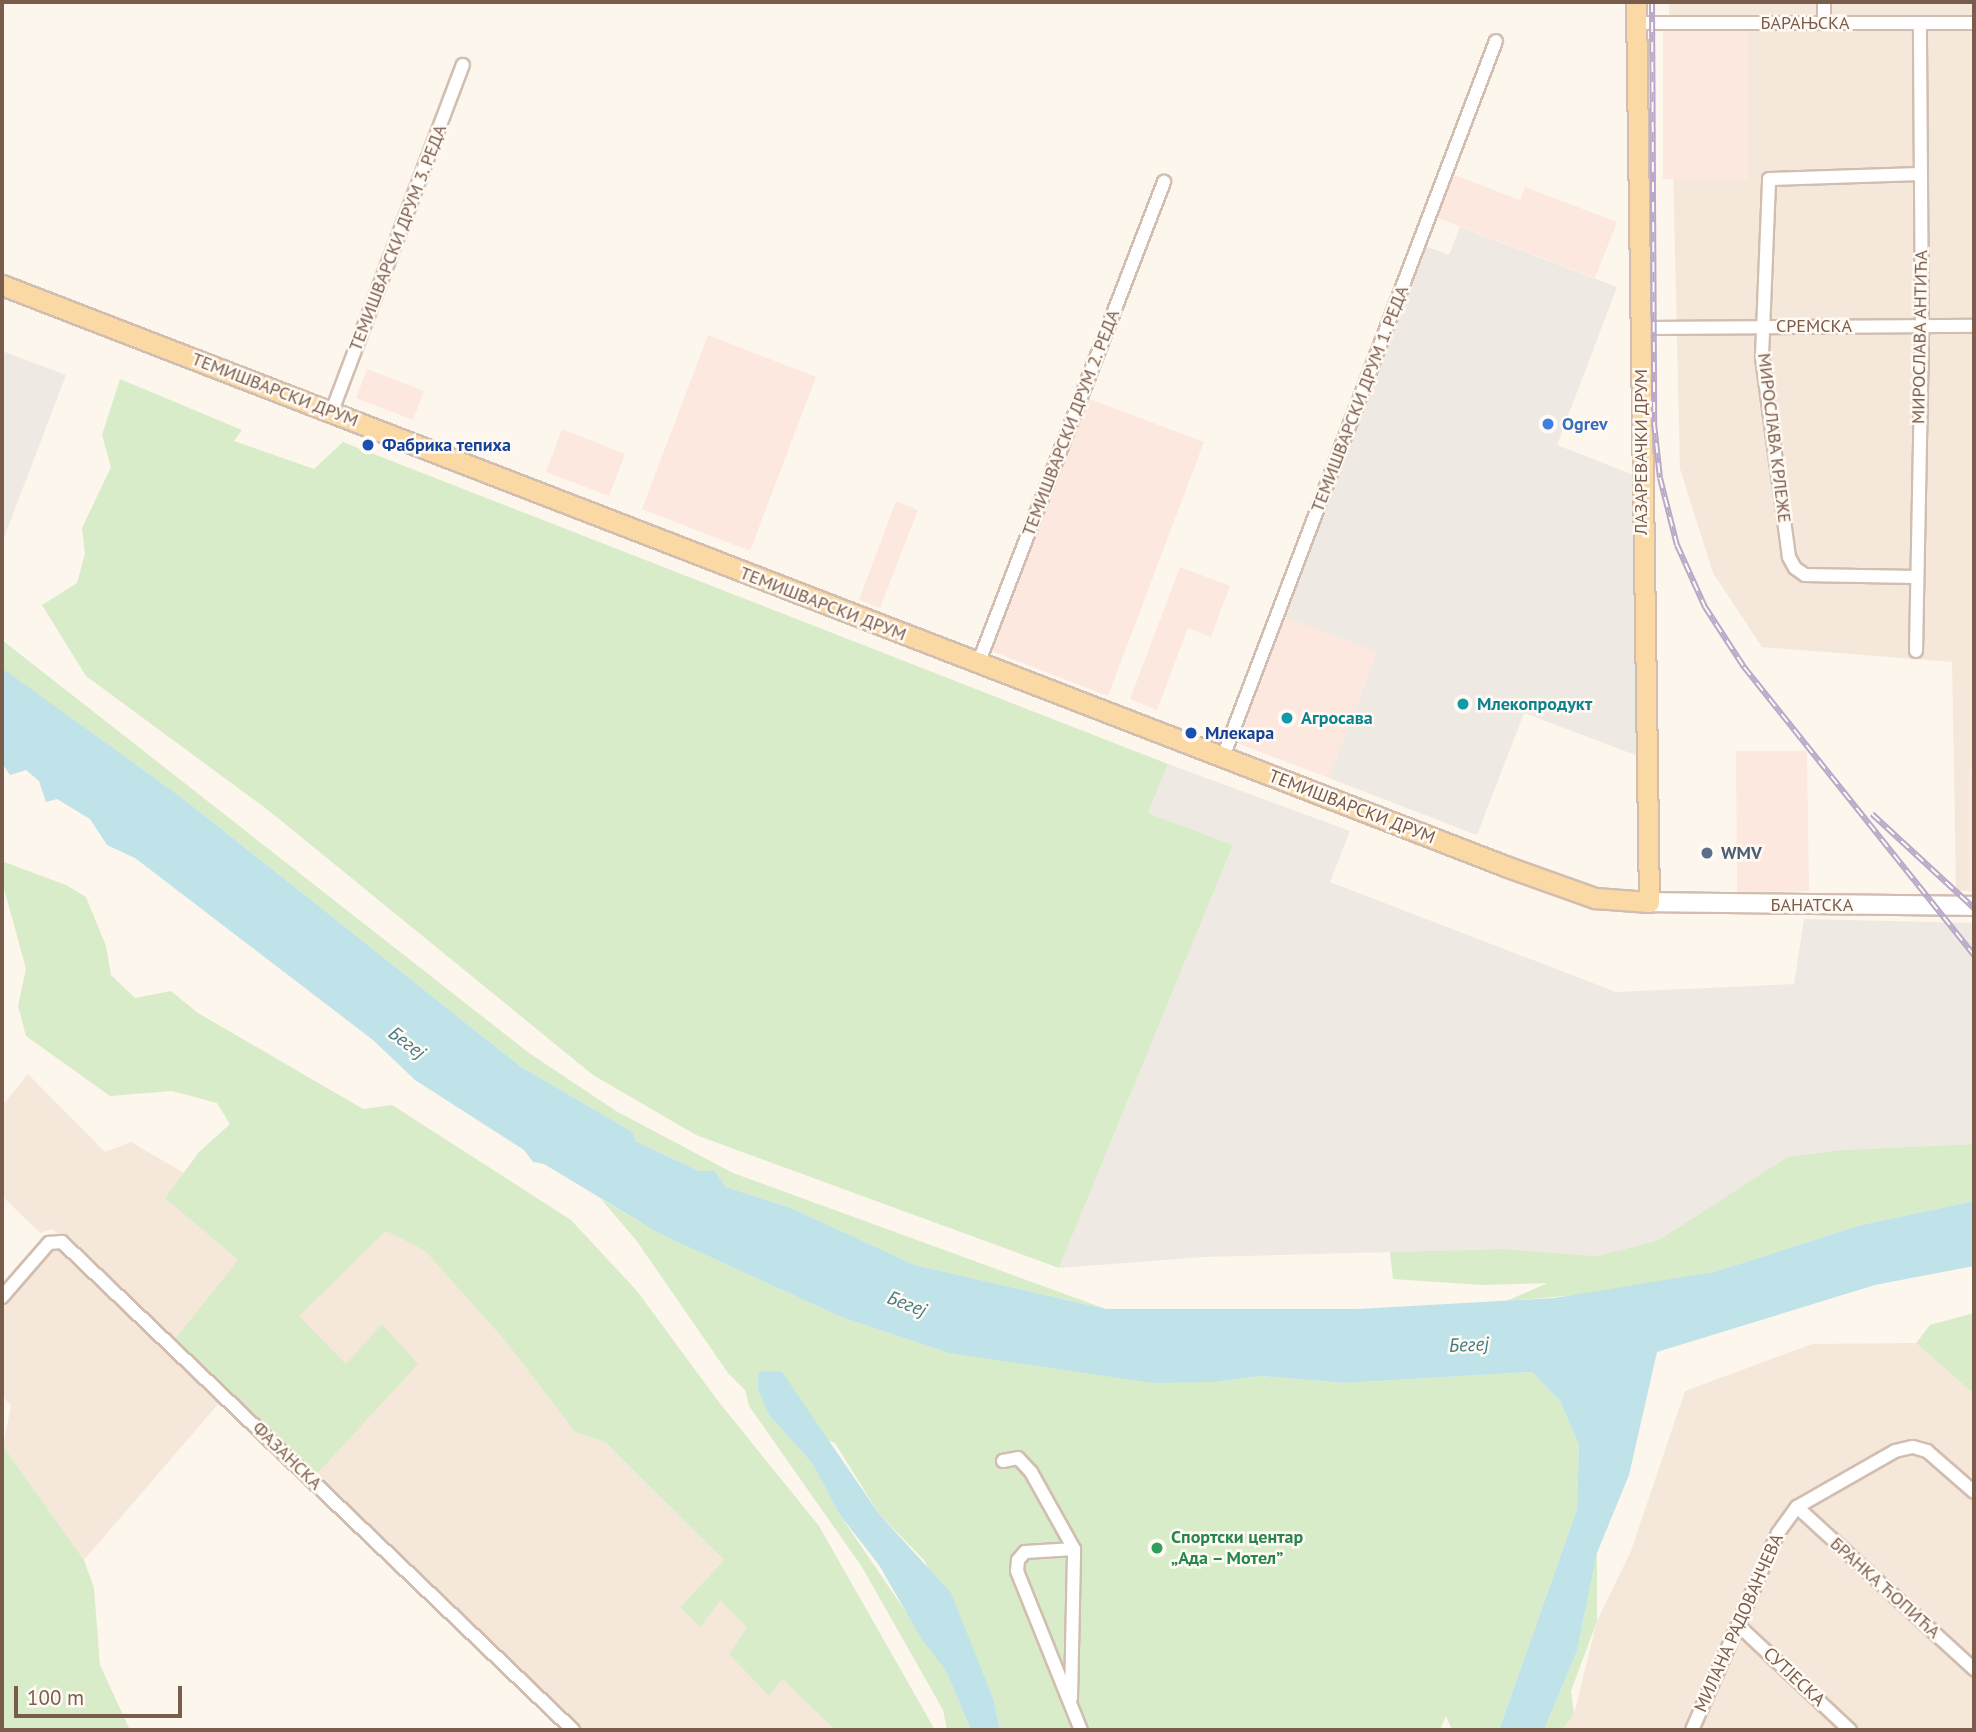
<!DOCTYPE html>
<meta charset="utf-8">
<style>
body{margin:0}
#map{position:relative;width:1976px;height:1732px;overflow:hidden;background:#fdf6ec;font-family:"PT Sans",sans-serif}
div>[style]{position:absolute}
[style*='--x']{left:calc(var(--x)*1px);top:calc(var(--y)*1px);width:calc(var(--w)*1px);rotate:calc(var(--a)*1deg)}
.residential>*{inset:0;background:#f5e8da}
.commercial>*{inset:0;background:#fde8e0}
.industrial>*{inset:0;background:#efe9e4}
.green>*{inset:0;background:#d8ecc9}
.water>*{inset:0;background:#bfe3e8}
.roads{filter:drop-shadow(2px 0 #d1beb0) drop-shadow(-2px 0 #d1beb0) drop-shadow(0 2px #d1beb0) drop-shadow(0 -2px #d1beb0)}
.minor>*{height:12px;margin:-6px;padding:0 6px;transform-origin:6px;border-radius:6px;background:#fff}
.secondary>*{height:18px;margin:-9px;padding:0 9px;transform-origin:9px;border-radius:9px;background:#fff}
.primary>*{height:19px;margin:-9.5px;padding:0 9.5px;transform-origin:9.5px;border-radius:9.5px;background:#fbd9a5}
.rail>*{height:6px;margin-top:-3px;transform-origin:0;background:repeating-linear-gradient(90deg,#fffaf3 0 10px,#b9a8c9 0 20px);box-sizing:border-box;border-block:2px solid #b9a8c9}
.dots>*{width:19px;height:19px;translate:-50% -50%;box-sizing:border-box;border:4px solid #fffaf3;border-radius:50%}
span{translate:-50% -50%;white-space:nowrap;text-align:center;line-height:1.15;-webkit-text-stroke:5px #fffaf3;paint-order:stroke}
.street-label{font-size:18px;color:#7a5c4d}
.shop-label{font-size:18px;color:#366cbe;font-weight:700}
.left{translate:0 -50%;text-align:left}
.transit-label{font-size:18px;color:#164399;font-weight:700}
.culture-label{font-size:18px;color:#0d838f;font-weight:700}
.service-label{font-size:18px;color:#4e5e75;font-weight:700}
.leisure-label{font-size:18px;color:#27864d;font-weight:700}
.water-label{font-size:19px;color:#437c86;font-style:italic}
.frame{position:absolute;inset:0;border:4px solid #7a5c4d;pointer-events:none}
.scale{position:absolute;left:14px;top:1686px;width:168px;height:32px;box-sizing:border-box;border:4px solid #7a5c4d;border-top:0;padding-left:9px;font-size:21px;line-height:24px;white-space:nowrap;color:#7a5c4d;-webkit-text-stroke:5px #fffaf3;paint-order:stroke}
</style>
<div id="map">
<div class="residential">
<i style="clip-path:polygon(1669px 2px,1974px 2px,1974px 891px,1956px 891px,1952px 662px,1762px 647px,1713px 573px,1680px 469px)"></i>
<i style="clip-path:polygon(28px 1074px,105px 1152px,131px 1142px,184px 1173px,165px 1198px,238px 1260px,174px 1340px,52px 1229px,40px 1233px,2px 1196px,2px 1106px)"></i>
<i style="clip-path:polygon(386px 1231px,425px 1251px,507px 1343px,575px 1432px,605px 1442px,724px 1560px,680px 1607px,720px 1601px,747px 1627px,729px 1654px,769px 1695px,782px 1679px,835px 1730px,580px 1730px,314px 1477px,347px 1365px,298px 1316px)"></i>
<i style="clip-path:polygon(54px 1249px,65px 1254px,220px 1402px,84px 1560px,3px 1446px,11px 1405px,2px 1396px,2px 1305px)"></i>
<i style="clip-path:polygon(1916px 1343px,1974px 1394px,1974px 1730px,1562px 1730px,1574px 1714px,1597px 1621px,1631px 1551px,1685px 1391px,1812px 1344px)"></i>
</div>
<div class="commercial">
<i style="clip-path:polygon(1663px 29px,1748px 29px,1748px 180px,1663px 179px)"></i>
<i style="clip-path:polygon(1452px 174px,1520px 200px,1525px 187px,1617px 222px,1595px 278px,1435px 217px)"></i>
<i style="clip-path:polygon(708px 335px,816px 377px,750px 551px,642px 509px)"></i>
<i style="clip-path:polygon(367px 369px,424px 391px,413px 420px,356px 398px)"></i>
<i style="clip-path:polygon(1087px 398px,1204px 442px,1108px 696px,991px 651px)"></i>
<i style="clip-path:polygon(562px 429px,625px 454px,609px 496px,546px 472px)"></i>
<i style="clip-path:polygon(896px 501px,918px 510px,880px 608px,859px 600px)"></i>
<i style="clip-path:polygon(1180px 567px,1230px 586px,1211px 637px,1188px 628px,1157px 710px,1130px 699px)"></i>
<i style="clip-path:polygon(1282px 616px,1377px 652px,1329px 778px,1234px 742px)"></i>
<i style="clip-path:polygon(1736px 751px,1807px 751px,1809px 891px,1737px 892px)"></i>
<i style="clip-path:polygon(1969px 768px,1974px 768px,1974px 892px,1968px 892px)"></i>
</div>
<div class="industrial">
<i style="clip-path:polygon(1460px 227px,1617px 287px,1557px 445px,1639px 477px,1638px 756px,1524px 713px,1477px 835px,1329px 778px,1377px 652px,1282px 616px,1423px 245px,1449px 255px)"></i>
<i style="clip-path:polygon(2px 351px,66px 375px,2px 543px)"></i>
<i style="clip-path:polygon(1168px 764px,1350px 831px,1330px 882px,1616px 992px,1794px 984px,1804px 919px,1974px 923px,1974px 1144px,1840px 1150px,1787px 1157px,1659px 1240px,1597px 1256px,1504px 1249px,1204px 1257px,1059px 1268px,1233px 845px,1148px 813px)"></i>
</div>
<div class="green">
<i style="clip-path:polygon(120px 379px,242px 430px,234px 441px,314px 469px,343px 442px,1168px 764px,1148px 813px,1233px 845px,1059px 1268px,696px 1135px,593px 1075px,268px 810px,86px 676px,42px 605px,77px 583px,85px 554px,82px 528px,111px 467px,102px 435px)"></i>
<i style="clip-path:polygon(2px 640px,529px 1053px,616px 1111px,733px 1173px,1106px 1309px,915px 1265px,791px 1208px,726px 1187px,715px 1171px,699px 1171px,635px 1141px,634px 1133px,520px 1066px,185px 800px,15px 678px,2px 668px)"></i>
<i style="clip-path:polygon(2px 844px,4px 862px,66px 885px,86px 897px,106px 946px,111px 975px,135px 998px,171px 991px,198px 1013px,363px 1109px,392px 1105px,571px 1220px,637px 1291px,718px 1401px,819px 1526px,935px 1730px,835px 1730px,782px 1679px,769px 1696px,729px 1654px,747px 1627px,720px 1601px,700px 1627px,680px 1607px,724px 1560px,605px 1442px,575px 1432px,507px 1343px,425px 1251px,386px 1231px,299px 1316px,346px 1364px,382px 1324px,418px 1364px,314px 1477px,174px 1340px,238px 1260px,165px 1198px,199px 1152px,230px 1124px,217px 1103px,172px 1091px,110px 1096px,26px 1036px,18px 1006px,26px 969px,2px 881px)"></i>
<i style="clip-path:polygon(1974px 1144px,1974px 1201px,1861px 1225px,1714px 1272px,1610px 1292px,1506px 1301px,1548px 1283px,1482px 1285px,1393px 1279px,1390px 1252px,1504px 1249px,1597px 1256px,1659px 1240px,1787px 1157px,1840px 1150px)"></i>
<i style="clip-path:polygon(601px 1199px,660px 1234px,841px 1317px,949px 1353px,1217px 1382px,1260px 1376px,1344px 1383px,1532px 1372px,1560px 1401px,1579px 1445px,1577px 1509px,1499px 1730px,1452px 1730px,1446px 1716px,1440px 1730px,1000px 1730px,994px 1701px,924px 1560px,879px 1514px,835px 1443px,769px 1415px,812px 1463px,840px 1515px,946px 1671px,971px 1730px,947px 1730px,943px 1710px,862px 1567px,749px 1406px,745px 1390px,728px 1373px,636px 1240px)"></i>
<i style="clip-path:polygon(1974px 1313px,1974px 1394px,1916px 1343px,1930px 1325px)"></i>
<i style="clip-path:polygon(3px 1446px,84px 1560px,94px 1588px,100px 1665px,130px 1730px,2px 1730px)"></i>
<i style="clip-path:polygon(1597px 1553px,1597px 1621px,1571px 1691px,1574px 1714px,1562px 1730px,1544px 1730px,1577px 1651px)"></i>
</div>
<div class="water">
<i style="clip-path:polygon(2px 668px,185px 800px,520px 1066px,634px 1133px,635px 1141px,699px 1171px,715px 1171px,726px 1187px,791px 1208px,915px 1265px,1106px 1309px,1358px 1309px,1554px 1298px,1714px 1272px,1861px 1225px,1974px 1201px,1974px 1266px,1875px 1285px,1657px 1352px,1629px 1475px,1597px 1553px,1577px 1651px,1544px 1730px,1499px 1730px,1577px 1509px,1579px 1445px,1560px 1401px,1532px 1372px,1344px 1383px,1260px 1376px,1217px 1382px,1153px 1383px,949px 1353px,841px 1317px,660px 1234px,544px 1164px,533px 1162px,524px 1150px,415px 1080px,373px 1040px,135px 858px,107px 845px,90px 819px,57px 799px,46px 802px,39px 781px,26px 770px,10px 775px,2px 763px)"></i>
<i style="clip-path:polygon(765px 1371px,782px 1372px,879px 1514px,951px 1593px,994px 1701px,1000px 1730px,971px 1730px,946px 1671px,921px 1638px,879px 1565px,840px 1515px,812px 1463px,769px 1415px,758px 1389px,758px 1373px)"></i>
</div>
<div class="roads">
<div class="minor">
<i style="--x:1824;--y:2;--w:21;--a:90"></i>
<i style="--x:1637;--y:23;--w:337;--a:0"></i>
<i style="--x:1654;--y:328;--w:320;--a:-0.4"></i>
<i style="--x:332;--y:411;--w:370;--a:-69.3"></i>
<i style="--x:1916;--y:577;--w:111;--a:-179"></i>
<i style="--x:1805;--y:575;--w:12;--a:-145"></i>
<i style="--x:1795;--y:568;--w:13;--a:-119"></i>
<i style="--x:1789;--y:557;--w:203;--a:-97.7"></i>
<i style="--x:1762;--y:356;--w:177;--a:-87.7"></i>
<i style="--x:1769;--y:179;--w:152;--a:-1.9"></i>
<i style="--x:1916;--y:651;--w:325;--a:-88.9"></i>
<i style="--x:1922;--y:326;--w:303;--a:-90.4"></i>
<i style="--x:978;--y:664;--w:517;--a:-68.9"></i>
<i style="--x:1223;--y:757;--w:766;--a:-69.13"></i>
<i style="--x:2;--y:1297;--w:72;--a:-49"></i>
<i style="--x:49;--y:1243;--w:13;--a:-4"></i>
<i style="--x:62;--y:1242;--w:707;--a:43.68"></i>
<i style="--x:1003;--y:1461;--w:15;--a:-11"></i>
<i style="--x:1018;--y:1458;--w:19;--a:47"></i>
<i style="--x:1031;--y:1472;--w:88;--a:60.8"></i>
<i style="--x:1797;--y:1507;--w:240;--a:42.5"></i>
<i style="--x:1738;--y:1625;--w:154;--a:43.2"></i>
<i style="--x:1071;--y:1698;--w:149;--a:-88.8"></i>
<i style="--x:1074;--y:1549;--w:49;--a:176.5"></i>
<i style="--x:1025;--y:1552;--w:11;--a:131"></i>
<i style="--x:1018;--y:1560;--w:11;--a:95"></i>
<i style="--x:1017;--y:1571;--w:171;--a:68.1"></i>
<i style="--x:1692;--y:1730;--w:215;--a:-66.4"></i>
<i style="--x:1778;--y:1533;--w:32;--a:-54"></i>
<i style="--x:1797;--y:1507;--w:113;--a:-29.7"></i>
<i style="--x:1895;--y:1451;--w:18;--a:-13"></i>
<i style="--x:1913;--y:1447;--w:15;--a:16"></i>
<i style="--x:1927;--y:1451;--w:62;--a:41.1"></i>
</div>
<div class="secondary">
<i style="--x:1649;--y:902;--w:325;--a:0.7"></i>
</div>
<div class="primary">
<i style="--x:2;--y:285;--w:1611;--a:21.13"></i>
<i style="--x:1505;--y:866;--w:96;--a:19.6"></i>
<i style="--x:1595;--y:898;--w:54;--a:4.2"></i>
<i style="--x:1649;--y:902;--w:900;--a:-90.83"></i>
</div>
</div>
<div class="rail">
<i style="--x:1652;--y:2;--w:421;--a:89.7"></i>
<i style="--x:1654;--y:423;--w:55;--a:83.8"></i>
<i style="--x:1660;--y:478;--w:69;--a:75.8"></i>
<i style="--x:1677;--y:545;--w:68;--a:65.7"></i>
<i style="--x:1705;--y:607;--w:72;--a:57"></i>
<i style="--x:1744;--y:667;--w:369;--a:51.4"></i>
<i style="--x:1872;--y:814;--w:139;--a:42.7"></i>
</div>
<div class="dots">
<i style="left:1548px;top:424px;background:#3f7fe0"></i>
<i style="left:368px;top:445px;background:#1a4fb4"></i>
<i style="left:1463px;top:704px;background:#0f9aa8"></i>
<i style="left:1287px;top:718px;background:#0f9aa8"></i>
<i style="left:1191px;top:733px;background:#1a4fb4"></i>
<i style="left:1707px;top:853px;background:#5c6f8a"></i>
<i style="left:1157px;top:1548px;background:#2e9e5b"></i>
</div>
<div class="street-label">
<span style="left:1805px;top:23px">БАРАЊСКА</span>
<span style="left:398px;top:238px;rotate:-69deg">ТЕМИШВАРСКИ ДРУМ 3. РЕДА</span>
<span style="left:1814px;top:326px">СРЕМСКА</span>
<span style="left:1920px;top:337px;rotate:-89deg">МИРОСЛАВА АНТИЋА</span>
<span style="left:275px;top:390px;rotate:21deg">ТЕМИШВАРСКИ ДРУМ</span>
<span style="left:1360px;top:399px;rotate:-69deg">ТЕМИШВАРСКИ ДРУМ 1. РЕДА</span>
<span style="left:1071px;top:423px;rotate:-69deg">ТЕМИШВАРСКИ ДРУМ 2. РЕДА</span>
<span style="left:1774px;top:438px;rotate:83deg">МИРОСЛАВА КРЛЕЖЕ</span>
<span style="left:1641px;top:452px;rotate:-90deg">ЛАЗАРЕВАЧКИ ДРУМ</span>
<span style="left:823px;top:604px;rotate:21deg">ТЕМИШВАРСКИ ДРУМ</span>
<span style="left:1352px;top:807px;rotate:21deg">ТЕМИШВАРСКИ ДРУМ</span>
<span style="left:1812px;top:905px">БАНАТСКА</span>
<span style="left:287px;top:1456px;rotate:44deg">ФАЗАНСКА</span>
<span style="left:1885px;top:1588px;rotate:42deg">БРАНКА ЋОПИЋА</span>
<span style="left:1739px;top:1623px;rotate:-66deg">МИЛАНА РАДОВАНЧЕВА</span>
<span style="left:1794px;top:1677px;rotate:43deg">СУТЈЕСКА</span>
</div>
<div class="shop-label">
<span class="left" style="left:1562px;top:424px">Ogrev</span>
</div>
<div class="transit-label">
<span class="left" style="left:382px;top:445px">Фабрика тепиха</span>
<span class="left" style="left:1205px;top:733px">Млекара</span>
</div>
<div class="culture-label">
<span class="left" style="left:1477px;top:704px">Млекопродукт</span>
<span class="left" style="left:1301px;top:718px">Агросава</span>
</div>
<div class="service-label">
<span class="left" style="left:1721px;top:853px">WMV</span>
</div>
<div class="leisure-label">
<span class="left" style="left:1171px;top:1548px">Спортски центар<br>„Ада – Мотел”</span>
</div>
<div class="water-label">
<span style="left:407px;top:1043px;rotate:37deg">Бегеј</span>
<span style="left:907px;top:1304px;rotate:21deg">Бегеј</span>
<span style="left:1469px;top:1345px;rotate:-3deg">Бегеј</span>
</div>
<div class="frame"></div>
<div class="scale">100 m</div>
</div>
